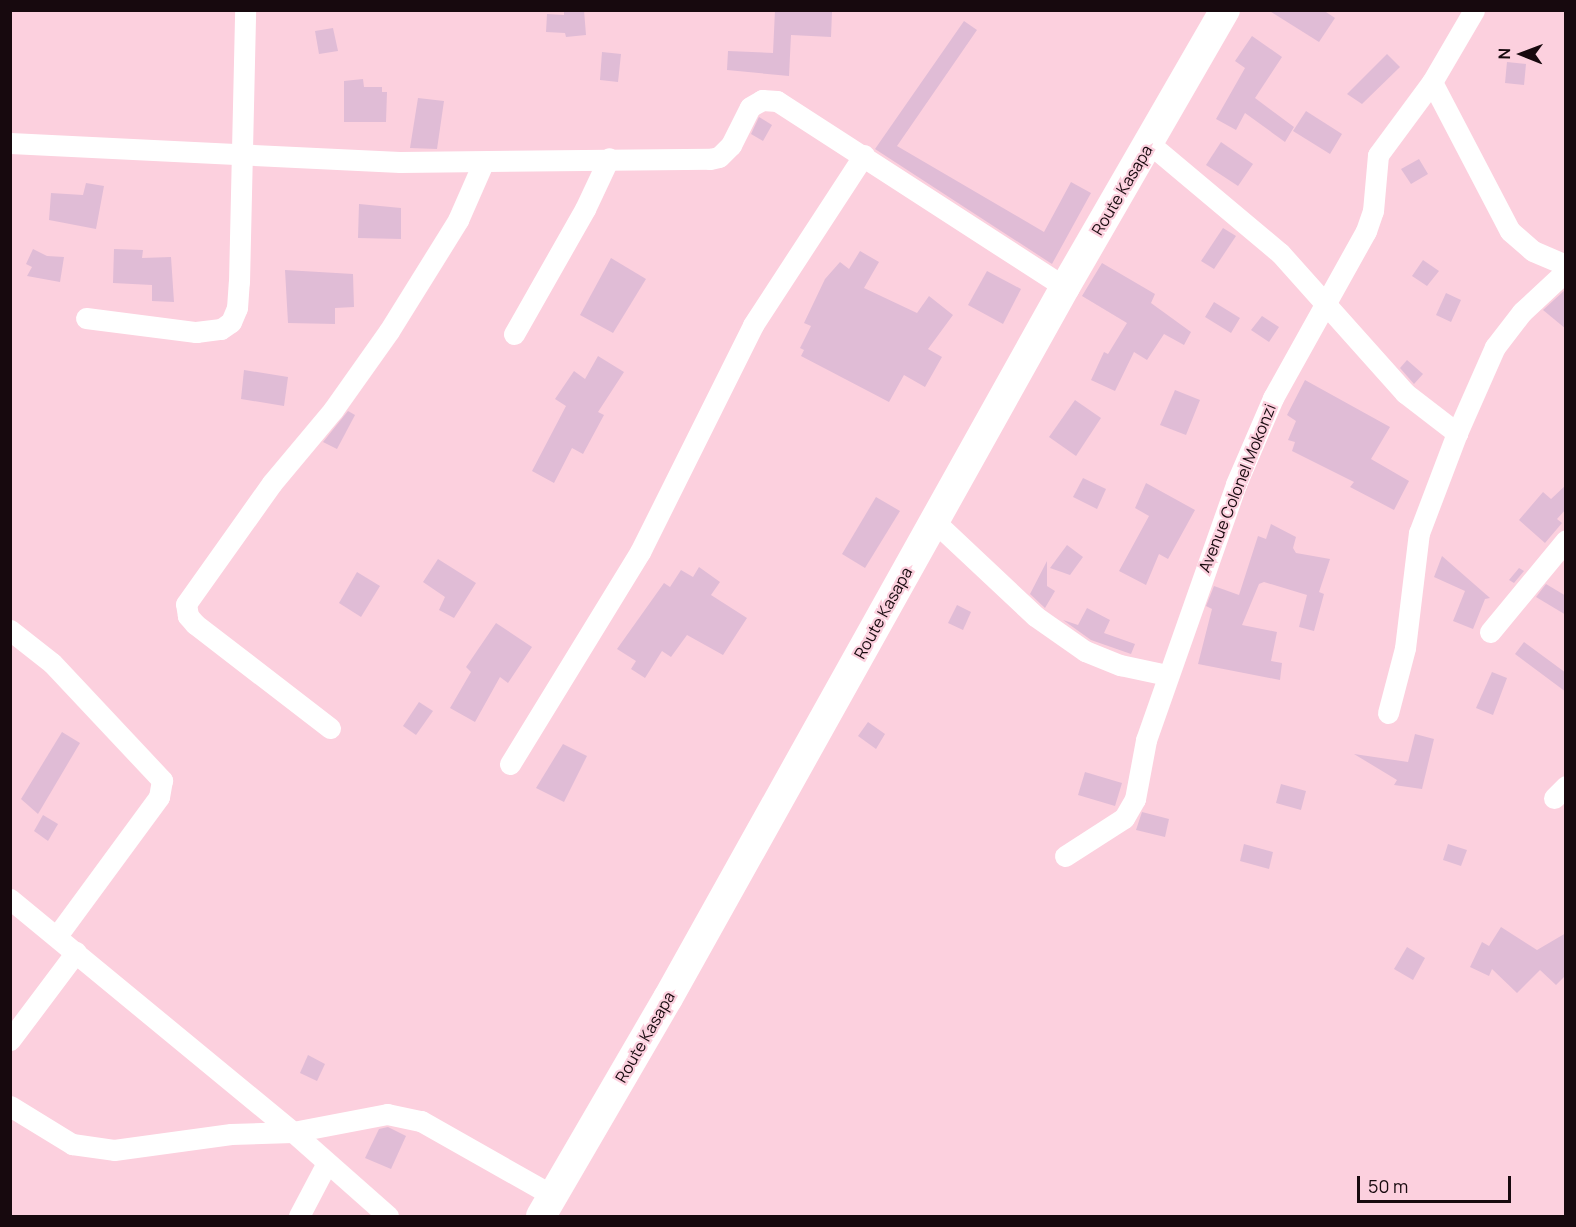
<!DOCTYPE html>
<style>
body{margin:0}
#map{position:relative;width:1576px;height:1227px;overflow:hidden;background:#fcd0de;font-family:Manrope,sans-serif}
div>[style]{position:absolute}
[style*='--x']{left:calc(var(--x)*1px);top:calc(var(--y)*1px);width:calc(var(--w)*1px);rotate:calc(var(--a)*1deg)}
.building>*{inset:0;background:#e0bcd6}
.minor>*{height:21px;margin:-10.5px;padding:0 10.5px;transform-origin:10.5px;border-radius:10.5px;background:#fff}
.secondary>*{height:30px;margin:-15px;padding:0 15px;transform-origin:15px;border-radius:15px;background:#fff}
span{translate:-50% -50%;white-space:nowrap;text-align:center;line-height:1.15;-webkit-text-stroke:4.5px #fcd0de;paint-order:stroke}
.street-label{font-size:16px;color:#17090e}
.frame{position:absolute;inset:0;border:12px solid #17090e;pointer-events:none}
.north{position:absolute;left:1492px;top:24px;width:60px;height:60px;-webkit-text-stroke:4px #fcd0de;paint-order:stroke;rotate:271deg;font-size:16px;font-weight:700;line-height:24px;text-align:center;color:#17090e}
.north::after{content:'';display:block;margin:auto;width:21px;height:27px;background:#17090e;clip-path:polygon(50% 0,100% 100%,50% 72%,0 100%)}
.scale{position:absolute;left:1357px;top:1176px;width:154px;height:27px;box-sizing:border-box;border:3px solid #17090e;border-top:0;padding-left:8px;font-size:18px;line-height:21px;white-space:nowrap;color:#17090e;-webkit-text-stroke:4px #fcd0de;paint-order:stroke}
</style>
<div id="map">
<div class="building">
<i style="clip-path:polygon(564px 10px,584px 10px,586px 35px,566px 37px,565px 33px,546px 32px,547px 14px,564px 15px)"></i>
<i style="clip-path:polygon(775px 10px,832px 12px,831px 37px,791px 35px,789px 76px,727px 70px,728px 51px,773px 53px)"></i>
<i style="clip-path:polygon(1268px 10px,1323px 10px,1335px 18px,1319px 42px)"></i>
<i style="clip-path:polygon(964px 21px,977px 30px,897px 146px,1044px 232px,1071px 182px,1091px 193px,1052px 264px,875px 149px)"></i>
<i style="clip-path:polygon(333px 28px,338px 51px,319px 54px,315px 31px)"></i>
<i style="clip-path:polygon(1252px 36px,1282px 57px,1255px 98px,1294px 127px,1285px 142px,1245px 113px,1236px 130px,1216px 119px,1245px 68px,1235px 61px)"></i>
<i style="clip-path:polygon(602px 52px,621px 54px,618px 82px,600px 80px)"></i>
<i style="clip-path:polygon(1387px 54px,1400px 67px,1362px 104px,1347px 94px)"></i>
<i style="clip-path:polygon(1507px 62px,1526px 64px,1524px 85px,1505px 83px)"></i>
<i style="clip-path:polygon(363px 79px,364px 87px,382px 87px,382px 92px,387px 92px,386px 122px,344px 122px,344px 81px)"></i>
<i style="clip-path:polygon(418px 98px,444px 101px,437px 149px,410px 148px)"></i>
<i style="clip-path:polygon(1306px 111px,1342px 134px,1330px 154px,1293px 131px)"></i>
<i style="clip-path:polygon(759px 117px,772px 125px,763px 141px,751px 134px)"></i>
<i style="clip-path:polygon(1221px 142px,1253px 164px,1238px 186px,1206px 165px)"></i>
<i style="clip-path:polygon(1419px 159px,1428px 174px,1411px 184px,1401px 169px)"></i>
<i style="clip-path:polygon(86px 183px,104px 186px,96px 229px,49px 220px,51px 193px,83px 195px)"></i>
<i style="clip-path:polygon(359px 204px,401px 208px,401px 239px,358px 238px)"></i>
<i style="clip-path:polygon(1223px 228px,1236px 236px,1214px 269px,1201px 261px)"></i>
<i style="clip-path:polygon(33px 249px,47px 256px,64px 257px,60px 282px,27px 276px,32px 267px,26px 264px)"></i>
<i style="clip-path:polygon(114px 249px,143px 250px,142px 258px,171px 257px,174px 302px,152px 301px,152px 285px,113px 283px)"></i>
<i style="clip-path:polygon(860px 251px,879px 262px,864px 288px,917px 313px,929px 296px,953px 315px,928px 349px,942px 357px,925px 387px,904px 375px,889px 402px,801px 356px,804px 350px,800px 348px,811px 326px,804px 323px,825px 279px,840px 262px,849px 269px)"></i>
<i style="clip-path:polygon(611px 258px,646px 279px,613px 333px,580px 315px)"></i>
<i style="clip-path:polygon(1423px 260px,1439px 271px,1427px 286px,1412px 276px)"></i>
<i style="clip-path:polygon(1102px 263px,1155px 294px,1151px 303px,1191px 332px,1184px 345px,1164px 334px,1147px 360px,1134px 352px,1115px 391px,1091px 380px,1104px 352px,1108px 354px,1127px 323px,1082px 296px)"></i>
<i style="clip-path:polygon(285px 270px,353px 274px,354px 307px,335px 308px,335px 324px,288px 323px)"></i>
<i style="clip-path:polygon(987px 271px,1021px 289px,1003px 324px,968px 305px)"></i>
<i style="clip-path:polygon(1566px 289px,1566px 329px,1543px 310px)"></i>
<i style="clip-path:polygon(1446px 293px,1461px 300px,1451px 322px,1436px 315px)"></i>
<i style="clip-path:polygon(1214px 302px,1240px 318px,1231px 333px,1205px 317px)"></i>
<i style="clip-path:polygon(1262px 316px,1279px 327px,1269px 342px,1251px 330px)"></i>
<i style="clip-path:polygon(598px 356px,624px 372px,598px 412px,604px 415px,583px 454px,572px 448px,554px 483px,532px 471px,566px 406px,555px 399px,574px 371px,585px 379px)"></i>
<i style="clip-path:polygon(1407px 360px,1423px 374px,1414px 384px,1400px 368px)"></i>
<i style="clip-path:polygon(244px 370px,288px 377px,284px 406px,241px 399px)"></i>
<i style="clip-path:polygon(1305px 380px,1390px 427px,1371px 459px,1409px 481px,1394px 510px,1350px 487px,1354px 482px,1292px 451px,1295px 442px,1288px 440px,1296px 421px,1287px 415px)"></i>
<i style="clip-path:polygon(1175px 390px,1200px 400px,1186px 435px,1160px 425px)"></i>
<i style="clip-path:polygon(1075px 400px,1101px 418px,1076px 456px,1049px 437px)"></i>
<i style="clip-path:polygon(348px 411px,355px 415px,337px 449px,323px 442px)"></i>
<i style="clip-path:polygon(1083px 478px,1106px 489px,1097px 509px,1073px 497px)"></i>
<i style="clip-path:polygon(1146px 483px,1195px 510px,1168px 559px,1159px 554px,1146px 585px,1119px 571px,1149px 516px,1135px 508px)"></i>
<i style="clip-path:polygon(1566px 485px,1566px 509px,1557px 519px,1562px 523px,1545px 543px,1519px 520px,1543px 492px,1551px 499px)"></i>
<i style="clip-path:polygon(876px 497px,900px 511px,865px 568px,842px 554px)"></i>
<i style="clip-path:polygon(1271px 524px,1296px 537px,1293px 548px,1296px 553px,1330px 559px,1319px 592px,1324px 594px,1314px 631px,1299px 627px,1307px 595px,1264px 582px,1259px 584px,1242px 625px,1277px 632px,1271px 661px,1282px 663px,1280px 680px,1198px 664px,1212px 609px,1206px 606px,1214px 586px,1239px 595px,1258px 536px,1266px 539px)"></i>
<i style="clip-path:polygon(1067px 545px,1083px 557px,1070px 575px,1050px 568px)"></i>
<i style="clip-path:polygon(1442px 556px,1490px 598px,1485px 599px,1473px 629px,1453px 621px,1465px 591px,1434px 577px)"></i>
<i style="clip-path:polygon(438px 559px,476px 583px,454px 618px,439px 610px,445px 597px,423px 582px)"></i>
<i style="clip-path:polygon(1047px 561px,1047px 586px,1055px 591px,1045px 608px,1030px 594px)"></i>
<i style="clip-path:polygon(699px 567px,720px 582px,711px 595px,747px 618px,723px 655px,687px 635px,671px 657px,662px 651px,645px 678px,631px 669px,636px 661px,617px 649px,664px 583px,670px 587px,681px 570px,693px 577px)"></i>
<i style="clip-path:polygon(1519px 568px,1524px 571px,1514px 583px,1509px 580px)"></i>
<i style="clip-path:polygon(357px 572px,380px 586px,361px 617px,339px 603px)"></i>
<i style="clip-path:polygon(1546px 584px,1566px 596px,1566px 615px,1536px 597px)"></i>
<i style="clip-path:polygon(957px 605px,971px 612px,963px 630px,948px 623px)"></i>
<i style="clip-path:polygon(1087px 608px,1110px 620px,1104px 633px,1135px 644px,1131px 654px,1091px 640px,1063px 620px,1078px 625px)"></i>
<i style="clip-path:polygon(496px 623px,532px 647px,508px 683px,500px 677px,475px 722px,450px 708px,471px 672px,466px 667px)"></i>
<i style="clip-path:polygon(1524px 642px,1566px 673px,1566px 692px,1515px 654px)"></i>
<i style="clip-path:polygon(1492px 672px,1507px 678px,1493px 715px,1476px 708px)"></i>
<i style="clip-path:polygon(419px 702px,433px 711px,416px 735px,403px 726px)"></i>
<i style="clip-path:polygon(868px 722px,885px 734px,876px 749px,858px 736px)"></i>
<i style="clip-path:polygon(62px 732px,80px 743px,38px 814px,21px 799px)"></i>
<i style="clip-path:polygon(1415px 734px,1434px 739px,1422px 789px,1394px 785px,1397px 780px,1354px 754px,1408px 762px)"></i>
<i style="clip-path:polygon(563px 744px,587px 756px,564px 802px,536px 788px)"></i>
<i style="clip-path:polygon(1085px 772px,1122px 783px,1115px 806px,1078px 795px)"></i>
<i style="clip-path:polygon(1281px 784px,1306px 791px,1301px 810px,1276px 803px)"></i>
<i style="clip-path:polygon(1142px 812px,1169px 819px,1165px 837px,1136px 830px)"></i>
<i style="clip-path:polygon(43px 815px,58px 824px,48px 841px,34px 831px)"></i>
<i style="clip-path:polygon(1244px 844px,1273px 852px,1269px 869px,1240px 861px)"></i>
<i style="clip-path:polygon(1448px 844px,1467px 850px,1461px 866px,1443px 860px)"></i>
<i style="clip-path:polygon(1501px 927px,1537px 950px,1566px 933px,1566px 975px,1556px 985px,1540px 970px,1517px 993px,1492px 969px,1489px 976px,1470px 967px,1482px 942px,1489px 946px)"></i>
<i style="clip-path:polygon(1407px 947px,1425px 958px,1413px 980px,1394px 969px)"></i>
<i style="clip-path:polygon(308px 1055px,325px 1064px,317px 1081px,300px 1073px)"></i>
<i style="clip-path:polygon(388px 1127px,406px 1136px,391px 1169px,365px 1158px,379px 1129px)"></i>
</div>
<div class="minor">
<i style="--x:1432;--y:82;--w:168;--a:62.4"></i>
<i style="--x:1510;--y:231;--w:30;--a:41"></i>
<i style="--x:1533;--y:251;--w:36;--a:23"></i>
<i style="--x:10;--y:143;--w:390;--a:2.8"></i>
<i style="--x:400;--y:162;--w:310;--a:-0.6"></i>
<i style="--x:710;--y:159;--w:9;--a:-13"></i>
<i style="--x:719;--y:157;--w:17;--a:-45"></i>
<i style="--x:731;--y:145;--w:42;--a:-63.4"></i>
<i style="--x:750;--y:107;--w:14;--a:-30"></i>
<i style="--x:762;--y:100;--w:15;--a:4"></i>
<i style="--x:777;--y:101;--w:343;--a:32.9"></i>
<i style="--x:1150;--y:144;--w:170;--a:40"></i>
<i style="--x:1280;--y:253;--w:188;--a:48.2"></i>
<i style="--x:1405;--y:393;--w:66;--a:37.6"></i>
<i style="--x:86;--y:318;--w:111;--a:7.3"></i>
<i style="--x:196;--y:332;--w:25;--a:-7"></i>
<i style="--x:221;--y:329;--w:12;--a:-35"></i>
<i style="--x:231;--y:322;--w:15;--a:-67"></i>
<i style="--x:237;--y:308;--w:26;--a:-86"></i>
<i style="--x:239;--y:282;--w:272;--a:-88.7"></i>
<i style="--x:514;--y:334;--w:144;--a:-60.4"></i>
<i style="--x:585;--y:209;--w:56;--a:-64.8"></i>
<i style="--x:934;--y:521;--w:139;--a:43.2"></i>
<i style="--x:1035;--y:616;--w:61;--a:35"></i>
<i style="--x:1085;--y:651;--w:38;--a:22"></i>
<i style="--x:1120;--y:665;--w:48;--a:12"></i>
<i style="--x:10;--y:630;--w:53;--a:38.2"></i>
<i style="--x:52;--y:663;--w:161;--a:46.8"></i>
<i style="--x:162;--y:780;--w:17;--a:100"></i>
<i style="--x:159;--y:797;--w:172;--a:126.3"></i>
<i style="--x:1490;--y:632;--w:119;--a:-50.4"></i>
<i style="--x:1388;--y:713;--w:67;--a:-75.3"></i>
<i style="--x:1405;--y:648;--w:116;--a:-83.1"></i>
<i style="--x:1419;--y:533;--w:107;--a:-69.2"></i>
<i style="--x:1457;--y:433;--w:94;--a:-66.2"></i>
<i style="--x:1495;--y:347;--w:44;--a:-52.4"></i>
<i style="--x:1522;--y:312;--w:60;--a:-43"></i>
<i style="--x:330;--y:728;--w:170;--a:-142.4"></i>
<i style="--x:195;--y:624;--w:11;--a:-131"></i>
<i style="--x:188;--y:616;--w:12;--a:-99"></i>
<i style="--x:186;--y:604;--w:148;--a:-54.6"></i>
<i style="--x:272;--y:483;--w:95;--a:-50.1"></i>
<i style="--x:333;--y:410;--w:97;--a:-54.7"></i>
<i style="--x:389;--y:331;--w:131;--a:-58.1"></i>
<i style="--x:458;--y:220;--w:62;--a:-66.3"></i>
<i style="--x:510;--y:764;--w:249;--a:-58.5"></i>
<i style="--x:640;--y:552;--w:254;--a:-63.5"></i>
<i style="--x:753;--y:325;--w:203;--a:-56.9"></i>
<i style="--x:1554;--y:798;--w:17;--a:-45"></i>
<i style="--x:1065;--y:856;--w:70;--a:-32.8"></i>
<i style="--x:1124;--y:818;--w:22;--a:-60"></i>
<i style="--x:1135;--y:799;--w:60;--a:-79.4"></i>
<i style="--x:1146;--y:740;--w:271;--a:-70.6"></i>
<i style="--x:1236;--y:484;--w:94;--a:-66.7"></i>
<i style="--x:1273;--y:398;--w:191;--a:-60.9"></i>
<i style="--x:1366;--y:231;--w:21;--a:-71"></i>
<i style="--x:1373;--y:211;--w:56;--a:-84.9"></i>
<i style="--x:1378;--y:155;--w:91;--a:-53.5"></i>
<i style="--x:1432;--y:82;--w:83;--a:-59.7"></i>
<i style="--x:10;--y:899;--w:367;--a:39.5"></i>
<i style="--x:293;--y:1132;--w:96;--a:-10.8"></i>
<i style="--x:387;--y:1114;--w:35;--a:12"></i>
<i style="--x:421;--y:1121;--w:150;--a:29.5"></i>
<i style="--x:10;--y:1040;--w:110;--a:-53.1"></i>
<i style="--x:10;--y:1106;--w:73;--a:31.5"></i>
<i style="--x:72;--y:1144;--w:42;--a:8.1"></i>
<i style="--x:114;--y:1150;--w:118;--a:-7.8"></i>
<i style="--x:231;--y:1134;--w:62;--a:-1.8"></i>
<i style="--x:293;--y:1132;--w:127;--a:41.5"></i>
<i style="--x:299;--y:1216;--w:60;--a:-62.2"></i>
</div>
<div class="secondary">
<i style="--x:541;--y:1216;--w:252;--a:-59.8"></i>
<i style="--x:668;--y:998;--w:814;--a:-60.82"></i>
<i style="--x:1065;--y:287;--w:320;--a:-60"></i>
</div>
<div class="street-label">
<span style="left:1122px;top:190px;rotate:-59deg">Route Kasapa</span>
<span style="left:1237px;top:488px;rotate:-68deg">Avenue Colonel Mokonzi</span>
<span style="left:883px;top:613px;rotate:-61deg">Route Kasapa</span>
<span style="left:645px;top:1037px;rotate:-60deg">Route Kasapa</span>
</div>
<div class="frame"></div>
<div class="north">N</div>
<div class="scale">50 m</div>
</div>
